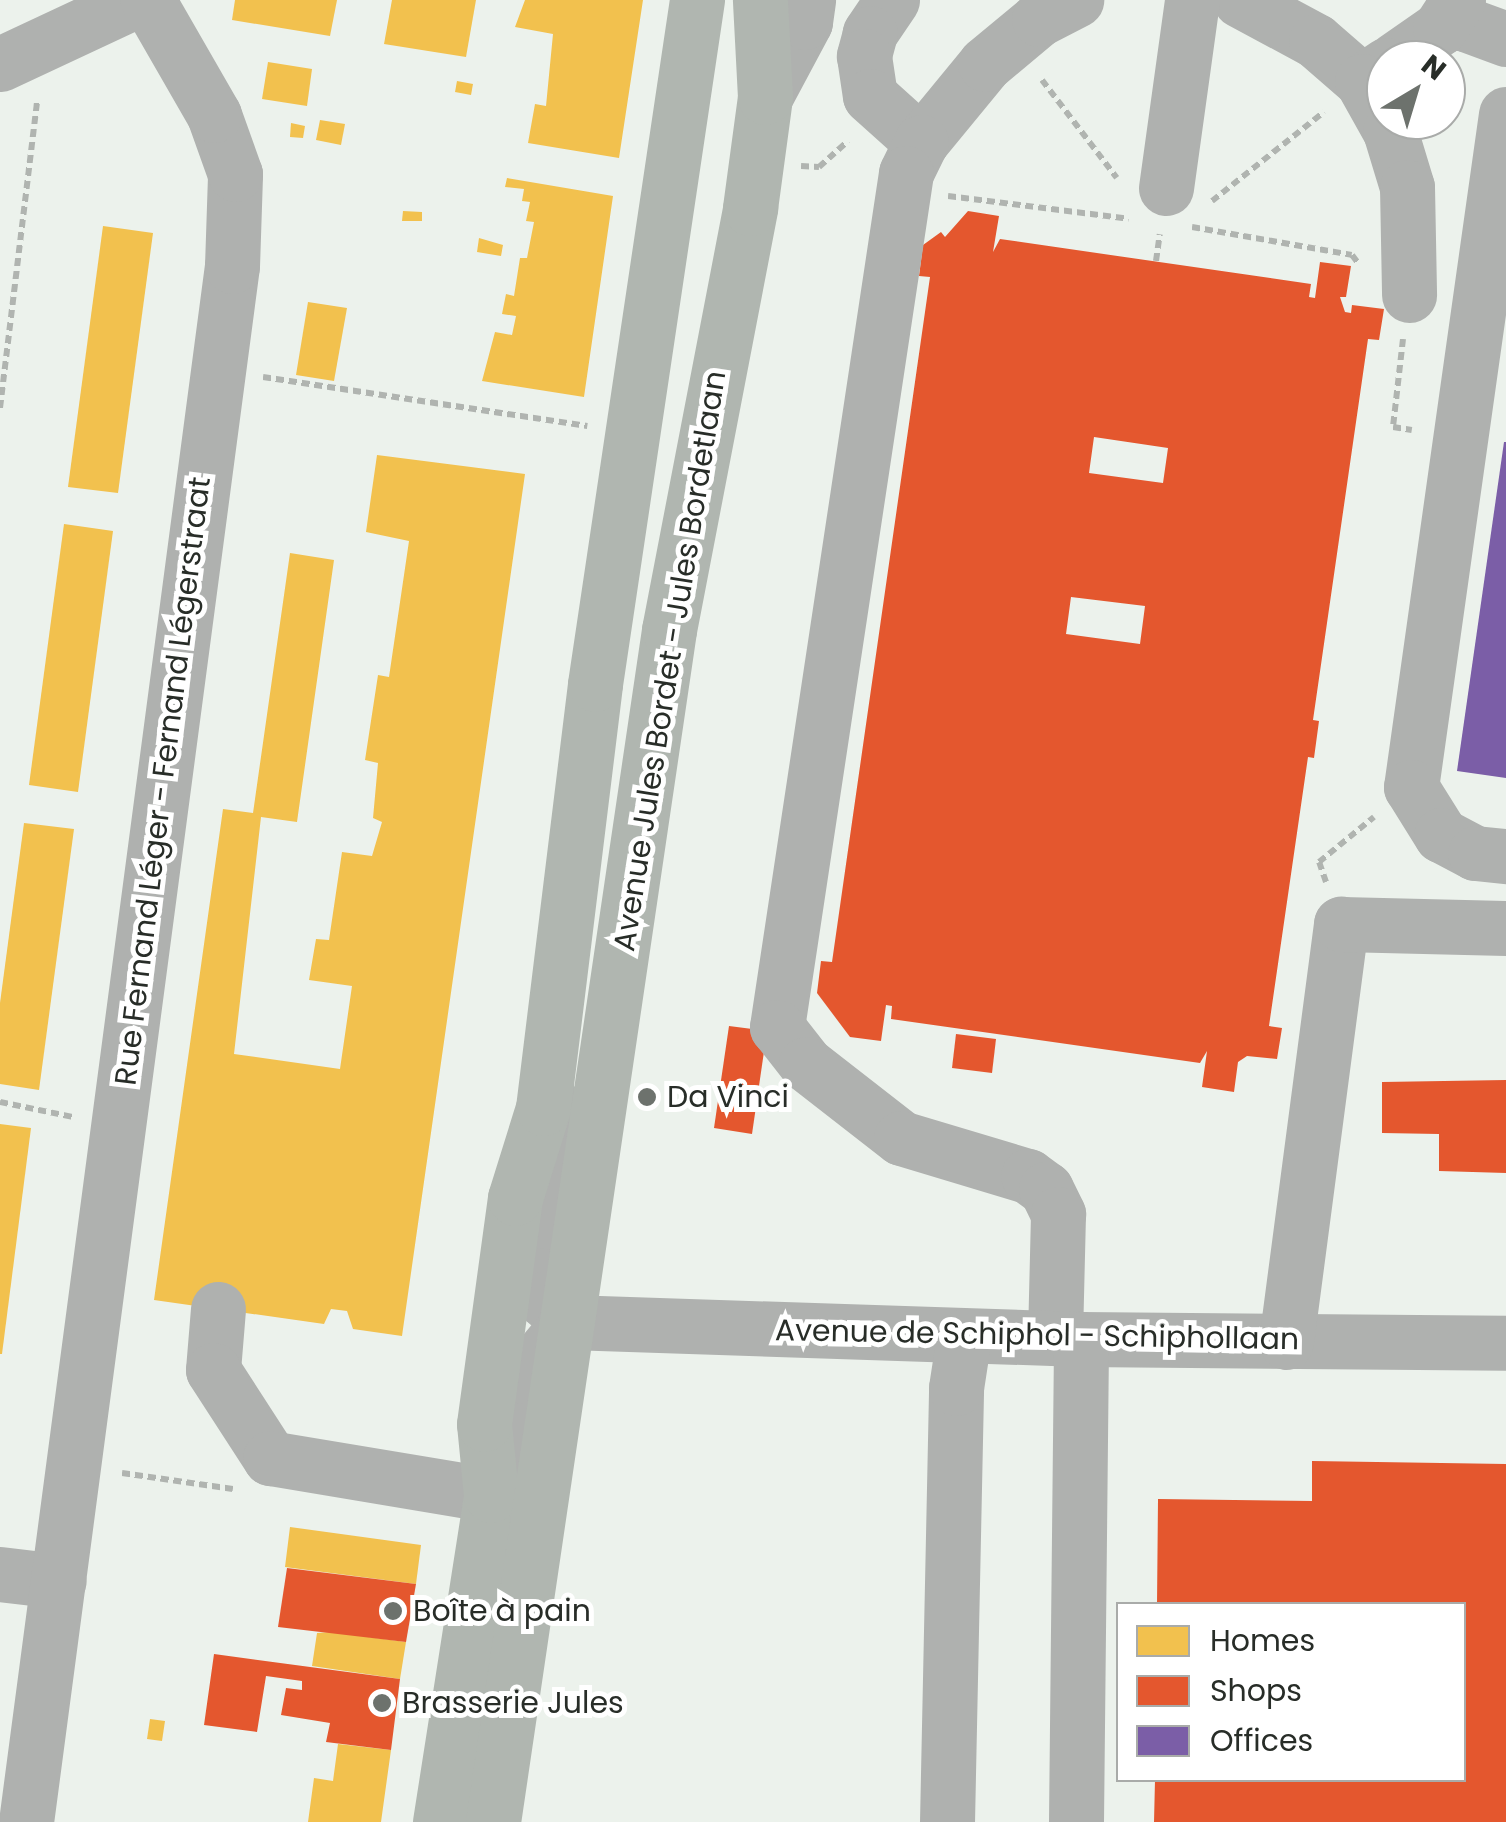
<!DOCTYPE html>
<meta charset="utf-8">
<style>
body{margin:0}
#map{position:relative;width:1506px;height:1822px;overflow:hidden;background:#ecf2ec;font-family:Poppins,sans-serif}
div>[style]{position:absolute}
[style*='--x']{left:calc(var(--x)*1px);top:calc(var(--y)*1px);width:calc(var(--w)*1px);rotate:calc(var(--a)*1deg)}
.homes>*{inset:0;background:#f2c14e}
.shops>*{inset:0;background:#e4572e}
.offices>*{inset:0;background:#7b5ea7}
.path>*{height:6px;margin-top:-3px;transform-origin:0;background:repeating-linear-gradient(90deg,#b0b4b0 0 8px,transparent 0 13px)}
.minor>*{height:55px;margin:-27.5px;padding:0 27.5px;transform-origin:27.5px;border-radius:27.5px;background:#afb1af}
.major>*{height:55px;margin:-27.5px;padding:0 27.5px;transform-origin:27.5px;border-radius:27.5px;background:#b0b6b0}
.dots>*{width:28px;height:28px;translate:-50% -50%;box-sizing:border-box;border:5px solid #fff;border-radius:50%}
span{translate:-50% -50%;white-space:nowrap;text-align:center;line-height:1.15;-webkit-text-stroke:10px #fff;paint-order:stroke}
.street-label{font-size:30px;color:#282d28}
.poi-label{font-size:30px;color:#282d28}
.left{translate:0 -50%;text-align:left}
.legend{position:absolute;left:1116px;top:1602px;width:350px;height:180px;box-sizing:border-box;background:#fff;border:2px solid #a9aba9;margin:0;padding:12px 18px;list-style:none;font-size:30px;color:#282d28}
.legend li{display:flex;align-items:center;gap:20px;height:50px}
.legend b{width:50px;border:2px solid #a9aba9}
.north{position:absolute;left:1366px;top:40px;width:100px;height:100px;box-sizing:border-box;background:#fff;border:2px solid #a9aba9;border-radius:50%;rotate:38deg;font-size:28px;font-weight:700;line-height:40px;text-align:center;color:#282d28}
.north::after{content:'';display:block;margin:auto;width:35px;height:45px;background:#6d726d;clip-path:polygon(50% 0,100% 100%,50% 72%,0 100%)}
</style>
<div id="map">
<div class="homes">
<i style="clip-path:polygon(235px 0,337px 0,330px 36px,232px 20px)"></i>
<i style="clip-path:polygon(392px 0,476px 0,466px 57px,384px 44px)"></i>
<i style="clip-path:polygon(525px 0,643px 0,619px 158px,528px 143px,535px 104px,546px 106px,553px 34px,515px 27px)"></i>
<i style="clip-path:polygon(268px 62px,312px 69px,307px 106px,262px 99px)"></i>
<i style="clip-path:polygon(457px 81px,473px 84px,471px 95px,455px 92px)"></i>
<i style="clip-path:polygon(320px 120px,345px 124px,341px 145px,316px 140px)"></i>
<i style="clip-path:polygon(291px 123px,305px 126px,303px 138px,290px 137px)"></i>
<i style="clip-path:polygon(507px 178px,613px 196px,584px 397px,482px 381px,495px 332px,512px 335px,516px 316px,502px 314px,506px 294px,514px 296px,520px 258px,527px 258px,534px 222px,526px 221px,530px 202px,522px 201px,524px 189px,505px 187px)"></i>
<i style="clip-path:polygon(403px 211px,422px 212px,422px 221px,402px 221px)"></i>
<i style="clip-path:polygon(103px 226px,153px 233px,118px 493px,68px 487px)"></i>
<i style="clip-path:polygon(479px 238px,503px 245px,501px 256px,477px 252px)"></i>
<i style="clip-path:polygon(308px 302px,347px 308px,334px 381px,296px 375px)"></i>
<i style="clip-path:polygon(377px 455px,525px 474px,402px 1336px,353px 1329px,347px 1311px,331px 1309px,324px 1324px,154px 1300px,223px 809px,253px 813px,290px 553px,334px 560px,297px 822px,261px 817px,234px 1054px,340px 1069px,352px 986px,309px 980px,316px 939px,329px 940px,342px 852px,372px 856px,382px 822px,373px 818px,378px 763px,365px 760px,378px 675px,389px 677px,409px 541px,366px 532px)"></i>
<i style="clip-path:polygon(64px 524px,113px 531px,78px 792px,29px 785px)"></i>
<i style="clip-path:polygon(24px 823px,74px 829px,39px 1090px,0 1084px,0 1003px)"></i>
<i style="clip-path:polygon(0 1124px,31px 1128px,2px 1354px,0 1354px)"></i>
<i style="clip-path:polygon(290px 1527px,421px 1545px,416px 1584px,285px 1567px)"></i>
<i style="clip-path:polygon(331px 1632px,406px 1642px,400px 1679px,312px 1666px,317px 1633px)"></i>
<i style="clip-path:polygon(150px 1719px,165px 1721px,162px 1741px,147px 1739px)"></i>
<i style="clip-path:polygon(338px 1744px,391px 1750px,381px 1822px,308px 1822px,314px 1778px,333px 1781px)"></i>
</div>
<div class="shops">
<i style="clip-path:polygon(evenodd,968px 211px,999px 216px,993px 252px,1000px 239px,1311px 284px,1309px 297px,1315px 298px,1320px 262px,1351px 266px,1346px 297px,1340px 297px,1345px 312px,1351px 313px,1352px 305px,1384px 309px,1379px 340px,1368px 339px,1313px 720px,1319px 721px,1314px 758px,1308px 757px,1269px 1026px,1282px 1028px,1277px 1059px,1247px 1056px,1238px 1062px,1234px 1092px,1202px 1087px,1207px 1051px,1200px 1063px,891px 1019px,892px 1006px,886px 1005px,881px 1041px,850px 1037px,817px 993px,821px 961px,832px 962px,930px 277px,919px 276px,923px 245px,941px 232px,945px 237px,968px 211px,1094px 437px,1168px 448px,1163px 483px,1089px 473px,1094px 437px,968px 211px,1071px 597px,1145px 606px,1140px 644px,1066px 634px,1071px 597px)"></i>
<i style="clip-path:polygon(729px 1026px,767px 1031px,752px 1134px,714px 1128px)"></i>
<i style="clip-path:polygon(956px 1034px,996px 1039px,992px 1073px,952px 1068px)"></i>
<i style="clip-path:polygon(1506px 1080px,1506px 1173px,1439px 1171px,1439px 1134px,1382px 1133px,1382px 1082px)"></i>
<i style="clip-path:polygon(1312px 1461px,1506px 1464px,1506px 1822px,1154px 1822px,1155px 1780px,1464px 1780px,1464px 1604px,1157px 1604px,1158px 1499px,1312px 1501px)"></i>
<i style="clip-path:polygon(287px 1568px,416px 1584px,406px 1642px,278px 1627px)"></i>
<i style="clip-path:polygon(214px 1654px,400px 1679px,391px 1750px,326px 1742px,330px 1723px,281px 1715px,286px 1688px,302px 1690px,302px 1681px,266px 1676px,257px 1732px,204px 1725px)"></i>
</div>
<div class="offices">
<i style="clip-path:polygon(1504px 442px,1506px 442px,1506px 778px,1457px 771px)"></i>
</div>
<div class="path">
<i style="--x:1042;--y:80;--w:123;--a:52.6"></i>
<i style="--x:801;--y:166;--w:18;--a:3"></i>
<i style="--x:819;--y:167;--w:39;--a:-42"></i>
<i style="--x:948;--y:196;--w:182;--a:7.2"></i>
<i style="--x:1212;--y:201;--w:143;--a:-38.5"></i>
<i style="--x:1192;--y:227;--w:162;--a:9.9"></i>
<i style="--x:1352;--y:255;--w:10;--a:53"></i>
<i style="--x:1156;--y:261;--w:27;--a:-82"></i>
<i style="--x:1403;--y:339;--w:89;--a:96.5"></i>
<i style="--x:1393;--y:427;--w:19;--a:9"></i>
<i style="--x:263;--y:377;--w:328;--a:8.6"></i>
<i style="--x:0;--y:408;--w:309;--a:-83.1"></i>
<i style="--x:1326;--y:882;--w:21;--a:-109"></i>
<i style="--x:1319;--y:862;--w:71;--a:-39.3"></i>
<i style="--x:0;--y:1102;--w:75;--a:11.6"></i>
<i style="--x:122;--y:1473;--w:112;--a:8.2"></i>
</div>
<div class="minor">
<i style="--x:892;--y:0;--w:40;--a:124"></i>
<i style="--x:870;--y:33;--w:24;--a:105"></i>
<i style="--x:864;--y:56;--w:40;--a:81.5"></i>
<i style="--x:870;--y:96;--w:69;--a:42"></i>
<i style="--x:921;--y:142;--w:101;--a:-50.6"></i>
<i style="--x:985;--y:64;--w:70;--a:-39.8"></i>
<i style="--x:1039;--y:19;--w:42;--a:-27.2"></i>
<i style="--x:1240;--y:0;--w:86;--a:28.3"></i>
<i style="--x:1316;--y:41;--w:61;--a:41"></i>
<i style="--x:1457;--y:8;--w:18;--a:63"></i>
<i style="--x:1465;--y:24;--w:44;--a:20.1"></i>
<i style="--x:1394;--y:60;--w:56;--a:-34.8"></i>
<i style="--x:1440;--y:28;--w:33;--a:-57"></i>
<i style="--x:0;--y:64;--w:151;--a:-25"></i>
<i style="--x:1386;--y:65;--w:29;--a:146"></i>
<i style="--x:1362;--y:81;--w:57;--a:60.8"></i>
<i style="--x:1390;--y:131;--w:59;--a:73.1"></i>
<i style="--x:1407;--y:187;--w:108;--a:88.9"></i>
<i style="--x:765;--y:97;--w:85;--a:-61.9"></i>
<i style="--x:805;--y:22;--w:22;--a:-82"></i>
<i style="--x:1506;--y:114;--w:680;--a:98.03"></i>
<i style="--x:1411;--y:787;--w:57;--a:58"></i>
<i style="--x:1441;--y:835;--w:38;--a:28"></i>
<i style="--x:1475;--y:853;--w:31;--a:6"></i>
<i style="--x:921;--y:142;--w:34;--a:116"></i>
<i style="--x:906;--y:173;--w:864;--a:98.59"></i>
<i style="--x:777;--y:1027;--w:47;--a:51.9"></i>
<i style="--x:806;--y:1064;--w:120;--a:37.9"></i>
<i style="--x:901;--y:1138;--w:133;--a:16.7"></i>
<i style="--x:1028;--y:1176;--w:22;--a:36"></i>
<i style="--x:1046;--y:1189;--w:28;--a:64"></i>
<i style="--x:1058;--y:1214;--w:124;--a:91.4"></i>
<i style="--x:1166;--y:188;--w:190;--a:-82.1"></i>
<i style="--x:559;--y:1109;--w:167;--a:96.9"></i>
<i style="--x:539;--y:1275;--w:24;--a:81"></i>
<i style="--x:543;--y:1299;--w:35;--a:41"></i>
<i style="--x:218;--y:1309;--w:61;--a:94.7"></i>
<i style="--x:213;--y:1370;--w:105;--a:57.1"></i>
<i style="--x:270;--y:1458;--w:224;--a:9.5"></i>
<i style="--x:491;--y:1495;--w:26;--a:-58"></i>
<i style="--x:505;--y:1473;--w:99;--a:-78.9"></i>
<i style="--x:524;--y:1376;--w:70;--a:-50.2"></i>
<i style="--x:569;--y:1322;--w:512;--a:1.9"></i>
<i style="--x:1081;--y:1339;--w:425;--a:0.5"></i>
<i style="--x:1286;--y:1342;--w:422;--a:-82.5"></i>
<i style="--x:1341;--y:924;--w:165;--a:1.4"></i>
<i style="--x:0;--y:1574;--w:59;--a:6.8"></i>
<i style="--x:26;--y:1822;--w:1570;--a:-82.46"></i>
<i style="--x:232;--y:266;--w:92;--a:-88.1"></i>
<i style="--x:235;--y:174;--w:63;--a:-109.6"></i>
<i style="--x:214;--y:115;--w:133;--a:-119.9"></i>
<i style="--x:947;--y:1822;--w:434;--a:-88.8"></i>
<i style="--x:956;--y:1388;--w:53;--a:-81.3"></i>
<i style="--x:1076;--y:1822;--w:483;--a:-89.4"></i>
</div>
<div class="major">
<i style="--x:440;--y:1822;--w:331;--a:-81.1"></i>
<i style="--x:491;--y:1495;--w:71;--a:-95.6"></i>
<i style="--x:484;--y:1424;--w:228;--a:-82.2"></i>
<i style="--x:515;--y:1198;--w:94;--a:-72.7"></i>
<i style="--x:543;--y:1108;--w:427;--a:-83"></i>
<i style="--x:595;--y:684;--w:692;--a:-81.52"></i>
<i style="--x:493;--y:1822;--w:1205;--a:-81.6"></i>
<i style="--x:669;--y:630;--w:430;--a:-79.1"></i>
<i style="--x:750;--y:208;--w:112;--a:-82.3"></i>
<i style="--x:765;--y:97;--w:97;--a:-93"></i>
</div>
<div class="dots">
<i style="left:647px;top:1097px;background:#6d726d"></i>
<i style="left:393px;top:1611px;background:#6d726d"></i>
<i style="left:382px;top:1703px;background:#6d726d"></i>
</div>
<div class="street-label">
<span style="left:670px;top:661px;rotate:-81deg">Avenue Jules Bordet - Jules Bordetlaan</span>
<span style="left:163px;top:781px;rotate:-83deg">Rue Fernand Léger - Fernand Légerstraat</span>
<span style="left:1037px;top:1335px;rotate:1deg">Avenue de Schiphol - Schiphollaan</span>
</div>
<div class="poi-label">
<span class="left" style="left:667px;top:1097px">Da Vinci</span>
<span class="left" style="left:413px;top:1611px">Boîte à pain</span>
<span class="left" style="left:402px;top:1703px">Brasserie Jules</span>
</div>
<ul class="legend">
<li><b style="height:28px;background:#f2c14e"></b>Homes</li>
<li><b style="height:28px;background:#e4572e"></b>Shops</li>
<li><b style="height:28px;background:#7b5ea7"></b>Offices</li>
</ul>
<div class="north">N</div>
</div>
